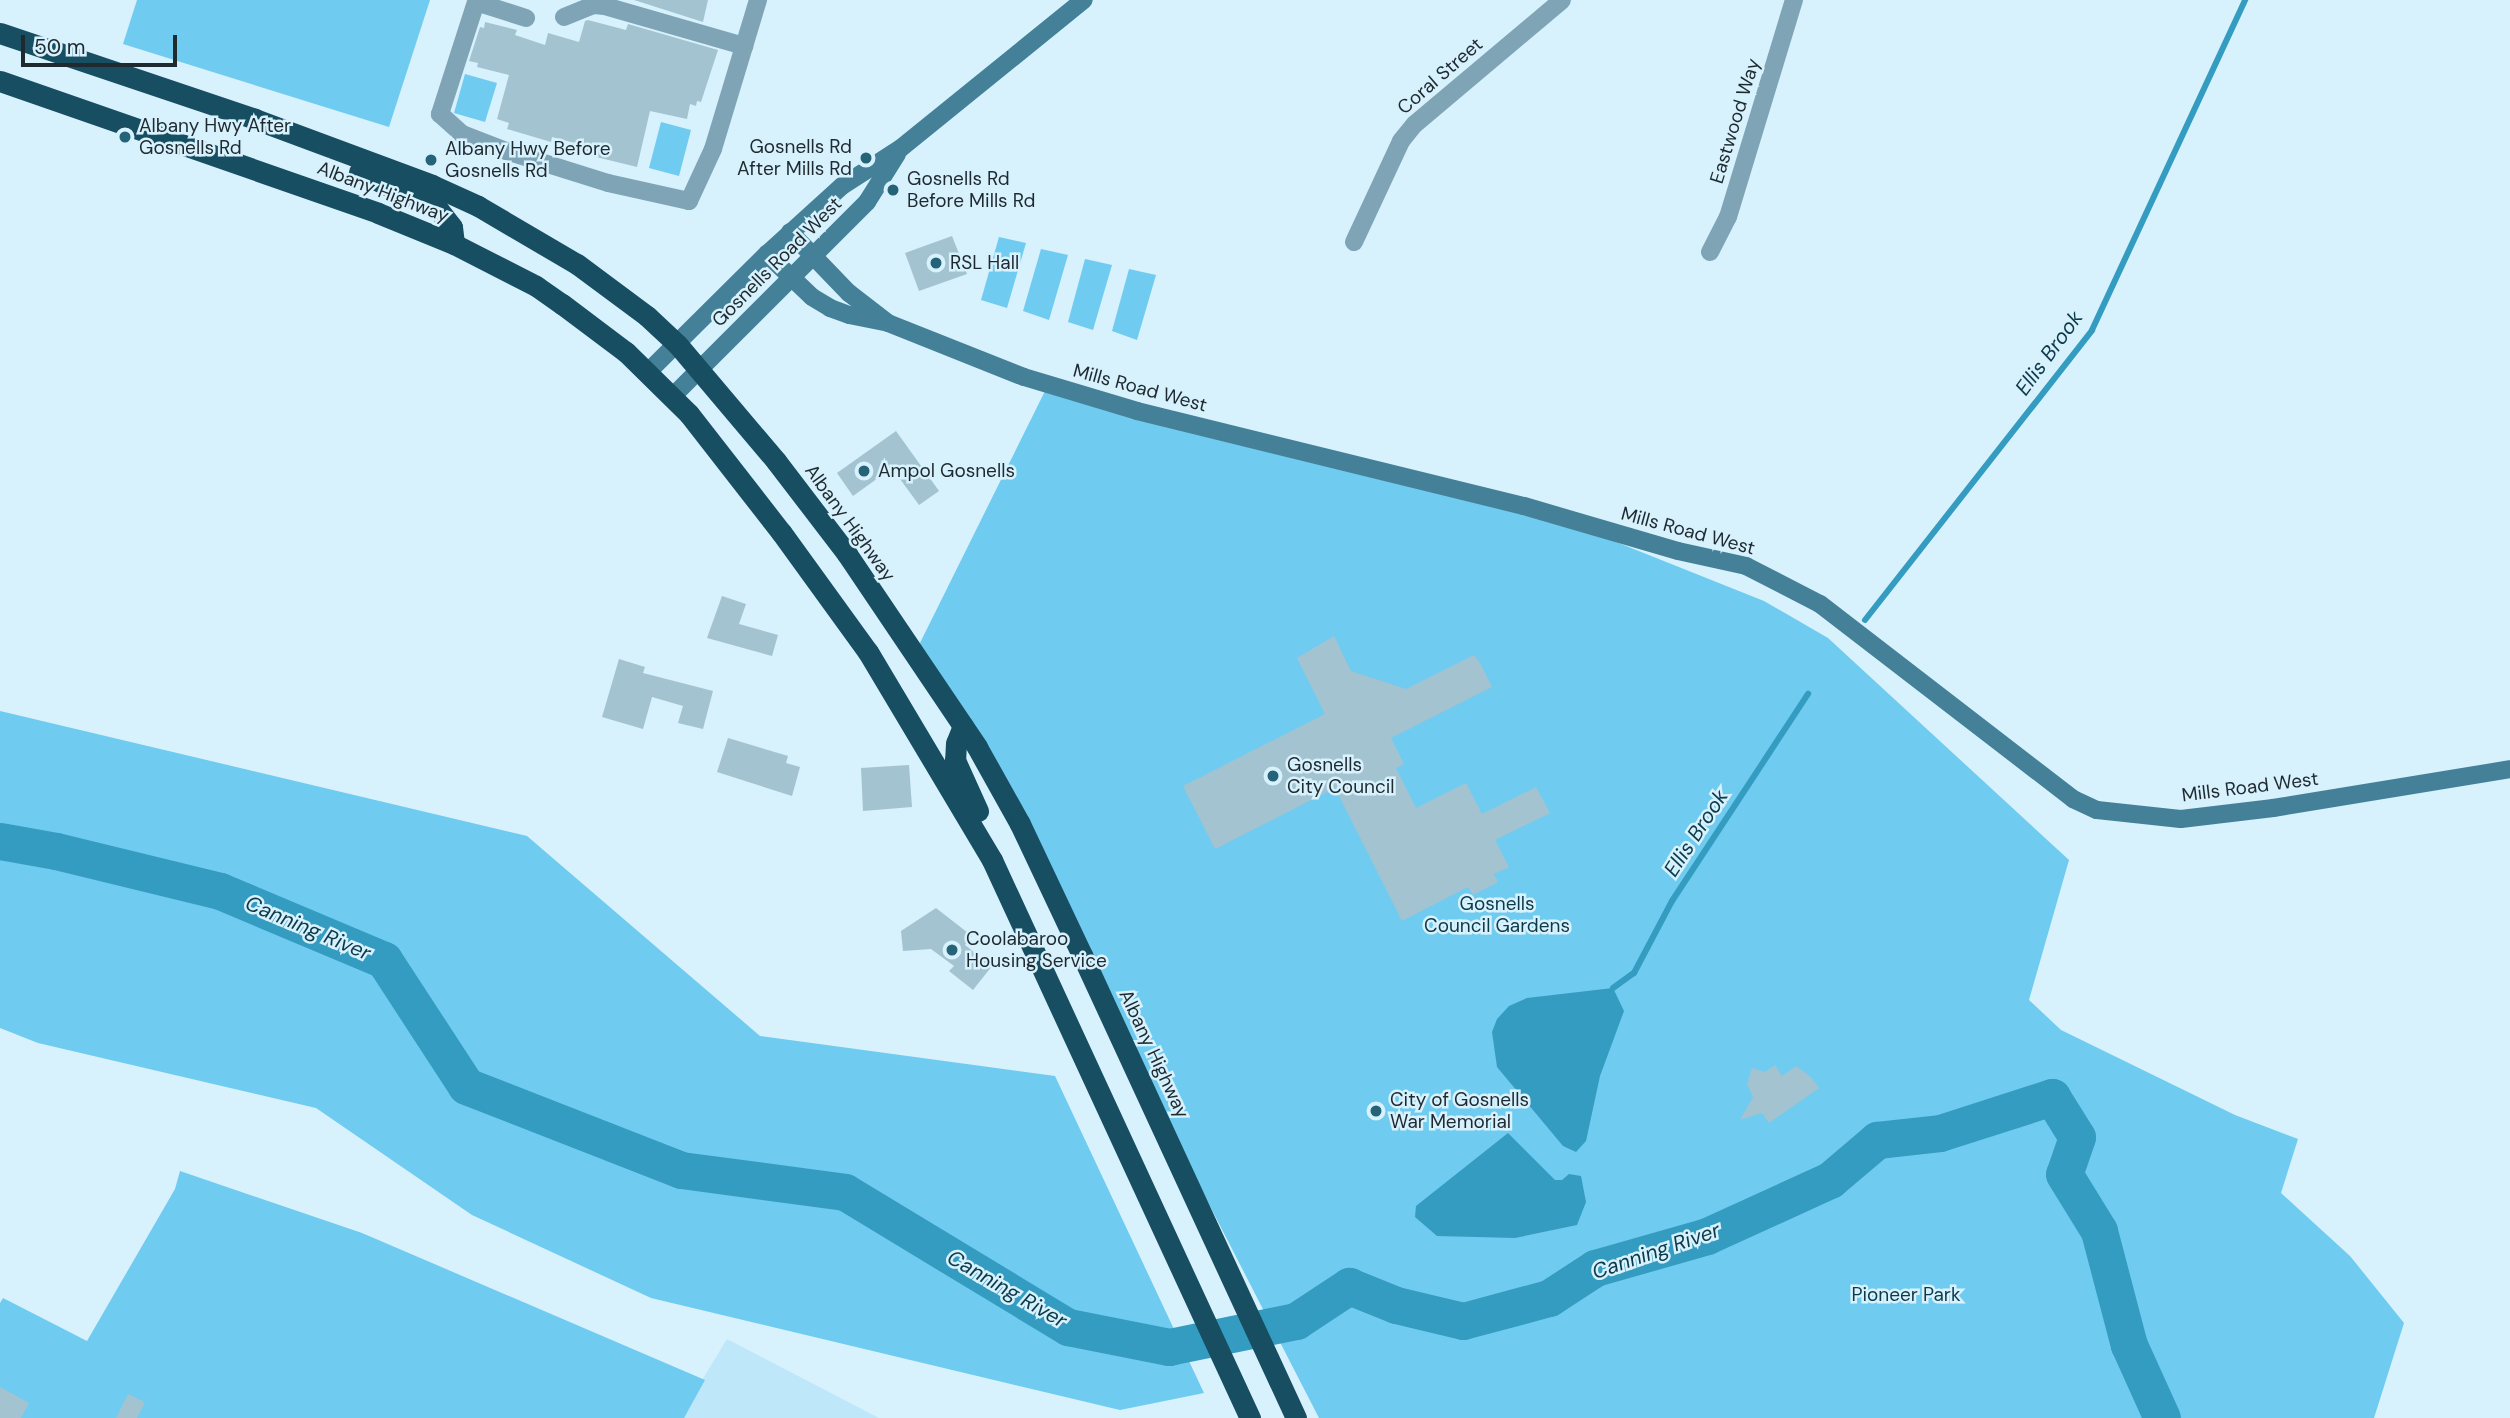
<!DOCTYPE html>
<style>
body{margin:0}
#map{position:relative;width:2510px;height:1418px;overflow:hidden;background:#d7f1fd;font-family:"DM Sans",sans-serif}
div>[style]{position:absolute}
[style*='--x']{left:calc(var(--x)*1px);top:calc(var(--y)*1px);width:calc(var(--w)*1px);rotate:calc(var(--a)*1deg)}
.built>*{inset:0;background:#bee7f9}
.green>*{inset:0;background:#6fcbef}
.water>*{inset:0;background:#349cc0}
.stream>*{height:6px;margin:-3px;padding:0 3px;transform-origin:3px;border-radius:3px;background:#349cc0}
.river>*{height:37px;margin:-18.5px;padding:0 18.5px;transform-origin:18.5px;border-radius:18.5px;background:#349cc0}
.building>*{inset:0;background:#a3c3d1}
.street>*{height:18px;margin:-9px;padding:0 9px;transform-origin:9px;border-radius:9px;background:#7ea4b5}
.secondary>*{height:18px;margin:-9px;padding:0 9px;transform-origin:9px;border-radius:9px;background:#448198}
.highway>*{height:21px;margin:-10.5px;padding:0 10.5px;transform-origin:10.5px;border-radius:10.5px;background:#174e61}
.dots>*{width:19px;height:19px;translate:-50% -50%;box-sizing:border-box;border:4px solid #d7f1fd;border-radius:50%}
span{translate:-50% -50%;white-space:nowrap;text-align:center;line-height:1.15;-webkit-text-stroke:5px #d7f1fd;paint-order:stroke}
.street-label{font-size:19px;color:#1e2a30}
.poi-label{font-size:19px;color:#1e2a30}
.left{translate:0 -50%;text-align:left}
.right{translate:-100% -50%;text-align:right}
.park-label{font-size:19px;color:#0d3a4a}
.water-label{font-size:21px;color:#0d3a4a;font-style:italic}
.scale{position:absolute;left:21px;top:35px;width:156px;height:32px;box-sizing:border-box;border:4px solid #1e2a30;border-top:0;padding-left:9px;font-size:21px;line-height:24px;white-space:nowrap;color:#1e2a30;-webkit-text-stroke:5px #d7f1fd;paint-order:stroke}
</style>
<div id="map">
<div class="built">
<i style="clip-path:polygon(727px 1339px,879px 1418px,679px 1418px)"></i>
</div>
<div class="green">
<i style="clip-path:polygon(137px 0,430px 0,389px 127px,123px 44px)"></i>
<i style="clip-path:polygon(465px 74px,497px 83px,485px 122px,454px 113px)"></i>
<i style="clip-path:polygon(661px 122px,691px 130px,679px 176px,649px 168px)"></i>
<i style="clip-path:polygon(999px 237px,1026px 243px,1007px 308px,981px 300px)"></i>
<i style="clip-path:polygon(1041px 249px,1068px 255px,1049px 320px,1023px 311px)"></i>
<i style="clip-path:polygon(1085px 259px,1112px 265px,1093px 330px,1068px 322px)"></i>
<i style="clip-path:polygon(1129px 269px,1156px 275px,1137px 340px,1112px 331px)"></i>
<i style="clip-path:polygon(1046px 389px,1566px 522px,1764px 601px,1828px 638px,2069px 860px,2029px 1000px,2061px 1030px,2235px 1115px,2298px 1139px,2281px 1193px,2350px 1256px,2404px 1323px,2374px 1418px,1319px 1418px,963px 726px,915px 653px)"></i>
<i style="clip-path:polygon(0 711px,527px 836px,760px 1036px,1055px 1076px,1204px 1393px,1120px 1410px,651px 1298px,472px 1215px,316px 1108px,38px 1043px,0 1028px)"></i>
<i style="clip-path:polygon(180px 1171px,362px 1233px,705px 1380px,684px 1418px,0 1418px,0 1303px,3px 1298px,87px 1341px,175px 1189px)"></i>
</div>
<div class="water">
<i style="clip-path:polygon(1613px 988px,1624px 1011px,1600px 1076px,1586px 1141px,1576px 1152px,1563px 1146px,1497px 1067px,1492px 1032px,1497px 1019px,1509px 1006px,1527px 998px)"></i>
<i style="clip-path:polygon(1508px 1133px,1555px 1180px,1562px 1180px,1569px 1174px,1581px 1176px,1586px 1202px,1577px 1225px,1515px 1238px,1437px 1236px,1415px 1217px,1416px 1206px)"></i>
</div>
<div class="stream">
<i style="--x:1865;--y:620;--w:368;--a:-51.9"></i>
<i style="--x:2092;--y:330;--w:364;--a:-65.1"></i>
<i style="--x:1613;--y:988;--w:26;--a:-36"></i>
<i style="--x:1634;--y:973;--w:81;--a:-62.2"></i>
<i style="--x:1672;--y:901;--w:248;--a:-56.7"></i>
</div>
<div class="river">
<i style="--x:0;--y:841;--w:57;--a:10.1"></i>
<i style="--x:56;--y:851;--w:169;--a:13.7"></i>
<i style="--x:220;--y:891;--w:178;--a:22.8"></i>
<i style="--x:384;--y:960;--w:150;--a:56.9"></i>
<i style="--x:466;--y:1086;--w:231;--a:21.3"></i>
<i style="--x:681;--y:1170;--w:165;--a:7.6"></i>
<i style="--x:845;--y:1192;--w:261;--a:31.2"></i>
<i style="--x:1068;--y:1327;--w:103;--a:11.2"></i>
<i style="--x:1169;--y:1347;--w:130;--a:-11.6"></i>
<i style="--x:1296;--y:1321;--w:64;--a:-33.4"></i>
<i style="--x:1349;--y:1286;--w:51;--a:22"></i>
<i style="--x:1396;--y:1305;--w:69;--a:13.4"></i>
<i style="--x:1463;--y:1321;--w:89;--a:-15"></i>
<i style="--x:1549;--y:1298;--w:55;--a:-33.1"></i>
<i style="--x:1595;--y:1268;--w:116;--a:-15.9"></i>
<i style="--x:1707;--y:1236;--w:135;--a:-24.5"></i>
<i style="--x:1830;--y:1180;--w:62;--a:-40.4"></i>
<i style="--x:1877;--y:1140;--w:63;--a:-6.3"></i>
<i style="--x:1940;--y:1133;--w:118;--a:-17.8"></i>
<i style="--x:2052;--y:1097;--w:47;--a:58"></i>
<i style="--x:2077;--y:1137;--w:39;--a:109"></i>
<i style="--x:2064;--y:1174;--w:67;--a:58.4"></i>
<i style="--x:2099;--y:1231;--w:118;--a:75.3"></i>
<i style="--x:2129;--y:1345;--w:80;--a:65.7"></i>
</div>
<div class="building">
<i style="clip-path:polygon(634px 0,708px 0,703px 22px)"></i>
<i style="clip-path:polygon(588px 20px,626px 30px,628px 24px,718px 50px,701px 102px,697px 101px,696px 106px,690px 104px,687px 119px,650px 111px,637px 167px,584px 154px,586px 146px,552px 137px,551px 142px,507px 129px,509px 123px,497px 119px,509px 75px,477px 67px,478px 63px,469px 61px,480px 27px,484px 28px,485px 22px,517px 30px,515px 35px,545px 45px,548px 33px,579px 42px,585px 21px)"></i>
<i style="clip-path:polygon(952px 236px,967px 274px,919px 291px,905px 253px)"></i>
<i style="clip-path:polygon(896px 431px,939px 491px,919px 505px,892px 468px,853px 496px,837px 473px)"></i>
<i style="clip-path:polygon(722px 596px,746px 604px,739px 624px,778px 635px,772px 656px,707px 638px)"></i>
<i style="clip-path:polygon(1334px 636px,1351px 671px,1406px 689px,1474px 655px,1479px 661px,1492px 687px,1391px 738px,1404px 764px,1396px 768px,1416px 808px,1466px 783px,1482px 814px,1536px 787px,1550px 813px,1495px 840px,1509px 867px,1494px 874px,1498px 882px,1473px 895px,1468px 887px,1402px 921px,1335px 788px,1215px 849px,1183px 786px,1325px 714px,1297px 658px)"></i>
<i style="clip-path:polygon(619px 659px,645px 667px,643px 673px,713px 691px,703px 729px,678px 723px,683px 706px,652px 697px,643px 729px,602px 717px)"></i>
<i style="clip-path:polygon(728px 738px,788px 756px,786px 763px,800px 767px,792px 796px,717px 772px)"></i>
<i style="clip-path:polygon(909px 765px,912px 807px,863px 811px,861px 768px)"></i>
<i style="clip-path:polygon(936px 908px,972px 936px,965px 945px,992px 966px,973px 990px,949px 971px,954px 966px,931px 949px,903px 951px,901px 931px)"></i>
<i style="clip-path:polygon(1775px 1065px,1782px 1076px,1796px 1066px,1811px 1077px,1819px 1088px,1769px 1123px,1762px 1113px,1740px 1120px,1753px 1097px,1747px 1084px,1752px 1068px,1765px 1072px)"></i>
<i style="clip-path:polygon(0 1387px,29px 1403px,21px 1418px,0 1418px)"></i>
<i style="clip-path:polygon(128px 1394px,145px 1402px,137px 1418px,116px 1418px)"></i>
</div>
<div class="street">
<i style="--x:564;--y:17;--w:32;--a:-22"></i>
<i style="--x:594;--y:5;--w:11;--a:5"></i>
<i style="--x:605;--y:6;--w:145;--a:16.1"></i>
<i style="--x:526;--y:18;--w:52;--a:-162.3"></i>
<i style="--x:476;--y:2;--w:118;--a:107.8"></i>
<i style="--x:440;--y:114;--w:30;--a:42"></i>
<i style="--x:462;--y:134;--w:47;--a:21.1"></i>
<i style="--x:506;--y:151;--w:107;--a:17.4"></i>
<i style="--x:608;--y:183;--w:83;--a:12.5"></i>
<i style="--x:689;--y:201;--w:57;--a:-65.2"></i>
<i style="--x:713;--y:149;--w:156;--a:-73.2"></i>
<i style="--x:1354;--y:242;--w:111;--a:-65"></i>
<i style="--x:1401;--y:141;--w:22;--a:-51"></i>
<i style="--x:1415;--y:124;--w:192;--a:-40.1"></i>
<i style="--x:1710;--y:252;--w:39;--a:-63"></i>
<i style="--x:1728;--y:217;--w:227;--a:-73.1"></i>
</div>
<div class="secondary">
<i style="--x:790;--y:232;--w:85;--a:46"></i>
<i style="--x:849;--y:293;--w:49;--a:37.6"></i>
<i style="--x:888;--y:323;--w:146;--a:21.7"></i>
<i style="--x:1024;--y:377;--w:118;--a:16.7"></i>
<i style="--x:1137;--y:411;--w:398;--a:13.8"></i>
<i style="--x:1524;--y:506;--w:160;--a:16.3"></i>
<i style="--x:1678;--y:551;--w:70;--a:12.4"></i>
<i style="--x:1746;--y:566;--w:83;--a:27.2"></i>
<i style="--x:1820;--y:604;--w:319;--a:37.6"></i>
<i style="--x:2073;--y:799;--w:26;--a:25"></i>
<i style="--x:2097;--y:810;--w:84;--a:6.1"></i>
<i style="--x:2181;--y:819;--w:93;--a:-6.8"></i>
<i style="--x:2273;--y:808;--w:240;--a:-9.3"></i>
<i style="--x:767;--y:254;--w:62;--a:43.7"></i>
<i style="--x:812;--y:297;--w:21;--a:31"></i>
<i style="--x:830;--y:308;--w:20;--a:20"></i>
<i style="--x:849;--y:315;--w:37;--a:11"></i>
<i style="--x:648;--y:372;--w:168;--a:-44.8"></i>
<i style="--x:767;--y:254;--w:101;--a:-42.2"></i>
<i style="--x:842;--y:186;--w:70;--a:-32.8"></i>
<i style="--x:901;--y:148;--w:235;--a:-39"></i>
<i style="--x:672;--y:397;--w:276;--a:-45"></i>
<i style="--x:867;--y:202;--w:57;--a:-58"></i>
</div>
<div class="highway">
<i style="--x:0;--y:33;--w:269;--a:18.6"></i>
<i style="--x:255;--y:119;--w:189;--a:20.4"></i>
<i style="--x:432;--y:185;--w:51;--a:24.5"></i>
<i style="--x:478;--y:206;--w:115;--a:30.4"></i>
<i style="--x:577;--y:264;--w:87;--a:36.6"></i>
<i style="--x:647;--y:316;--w:42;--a:43.1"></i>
<i style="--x:678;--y:345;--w:152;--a:49.8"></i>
<i style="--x:776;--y:461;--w:117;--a:52.6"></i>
<i style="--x:847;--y:554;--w:233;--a:56"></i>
<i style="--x:977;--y:747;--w:88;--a:60.8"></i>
<i style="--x:1020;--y:824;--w:145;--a:64.7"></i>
<i style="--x:1082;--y:955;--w:510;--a:65.19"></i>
<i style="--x:0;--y:81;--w:400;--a:19.2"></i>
<i style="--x:378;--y:213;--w:82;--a:22.2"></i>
<i style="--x:454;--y:244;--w:92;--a:27.1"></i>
<i style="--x:536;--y:286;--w:32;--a:35"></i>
<i style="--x:562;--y:304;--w:80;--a:36.9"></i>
<i style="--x:626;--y:352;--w:88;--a:44.5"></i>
<i style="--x:689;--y:414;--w:150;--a:52.1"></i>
<i style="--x:781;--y:532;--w:148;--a:54.1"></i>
<i style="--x:868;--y:652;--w:242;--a:59.2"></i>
<i style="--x:992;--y:860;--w:615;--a:65.19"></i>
<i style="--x:359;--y:172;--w:87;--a:25.1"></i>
<i style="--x:438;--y:209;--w:23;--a:52"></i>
<i style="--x:452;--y:227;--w:17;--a:83"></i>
<i style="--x:963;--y:726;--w:18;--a:112"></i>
<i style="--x:956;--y:743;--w:17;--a:93"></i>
<i style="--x:955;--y:760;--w:56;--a:65.7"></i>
</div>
<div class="dots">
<i style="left:125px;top:137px;background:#256379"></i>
<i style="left:866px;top:158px;background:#256379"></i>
<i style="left:431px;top:160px;background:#256379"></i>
<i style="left:893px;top:190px;background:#256379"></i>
<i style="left:936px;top:263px;background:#256379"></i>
<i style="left:864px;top:471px;background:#256379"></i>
<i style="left:1273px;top:776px;background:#256379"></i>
<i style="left:952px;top:950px;background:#256379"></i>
<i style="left:1376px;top:1111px;background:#256379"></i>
</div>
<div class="street-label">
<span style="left:1440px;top:76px;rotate:-41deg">Coral Street</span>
<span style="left:1735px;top:121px;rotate:-73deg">Eastwood Way</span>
<span style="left:383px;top:192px;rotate:21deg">Albany Highway</span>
<span style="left:777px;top:262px;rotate:-45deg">Gosnells Road West</span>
<span style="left:1140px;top:388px;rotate:15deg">Mills Road West</span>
<span style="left:850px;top:523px;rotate:54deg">Albany Highway</span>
<span style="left:1688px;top:531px;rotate:15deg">Mills Road West</span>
<span style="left:2250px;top:787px;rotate:-7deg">Mills Road West</span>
<span style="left:1154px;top:1054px;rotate:65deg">Albany Highway</span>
</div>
<div class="poi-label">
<span class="left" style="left:139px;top:137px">Albany Hwy After<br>Gosnells Rd</span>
<span class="right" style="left:852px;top:158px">Gosnells Rd<br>After Mills Rd</span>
<span class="left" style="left:445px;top:160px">Albany Hwy Before<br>Gosnells Rd</span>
<span class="left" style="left:907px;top:190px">Gosnells Rd<br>Before Mills Rd</span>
<span class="left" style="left:950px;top:263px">RSL Hall</span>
<span class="left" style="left:878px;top:471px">Ampol Gosnells</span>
<span class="left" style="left:1287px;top:776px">Gosnells<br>City Council</span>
<span class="left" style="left:966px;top:950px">Coolabaroo<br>Housing Service</span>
<span class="left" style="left:1390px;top:1111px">City of Gosnells<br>War Memorial</span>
</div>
<div class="park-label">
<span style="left:1497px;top:915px">Gosnells<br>Council Gardens</span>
<span style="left:1906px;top:1295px">Pioneer Park</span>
</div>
<div class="water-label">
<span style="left:2049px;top:353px;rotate:-54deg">Ellis Brook</span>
<span style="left:1696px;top:833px;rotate:-57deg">Ellis Brook</span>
<span style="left:308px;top:928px;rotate:23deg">Canning River</span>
<span style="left:1656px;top:1251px;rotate:-19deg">Canning River</span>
<span style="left:1007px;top:1289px;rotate:30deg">Canning River</span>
</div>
<div class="scale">50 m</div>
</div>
